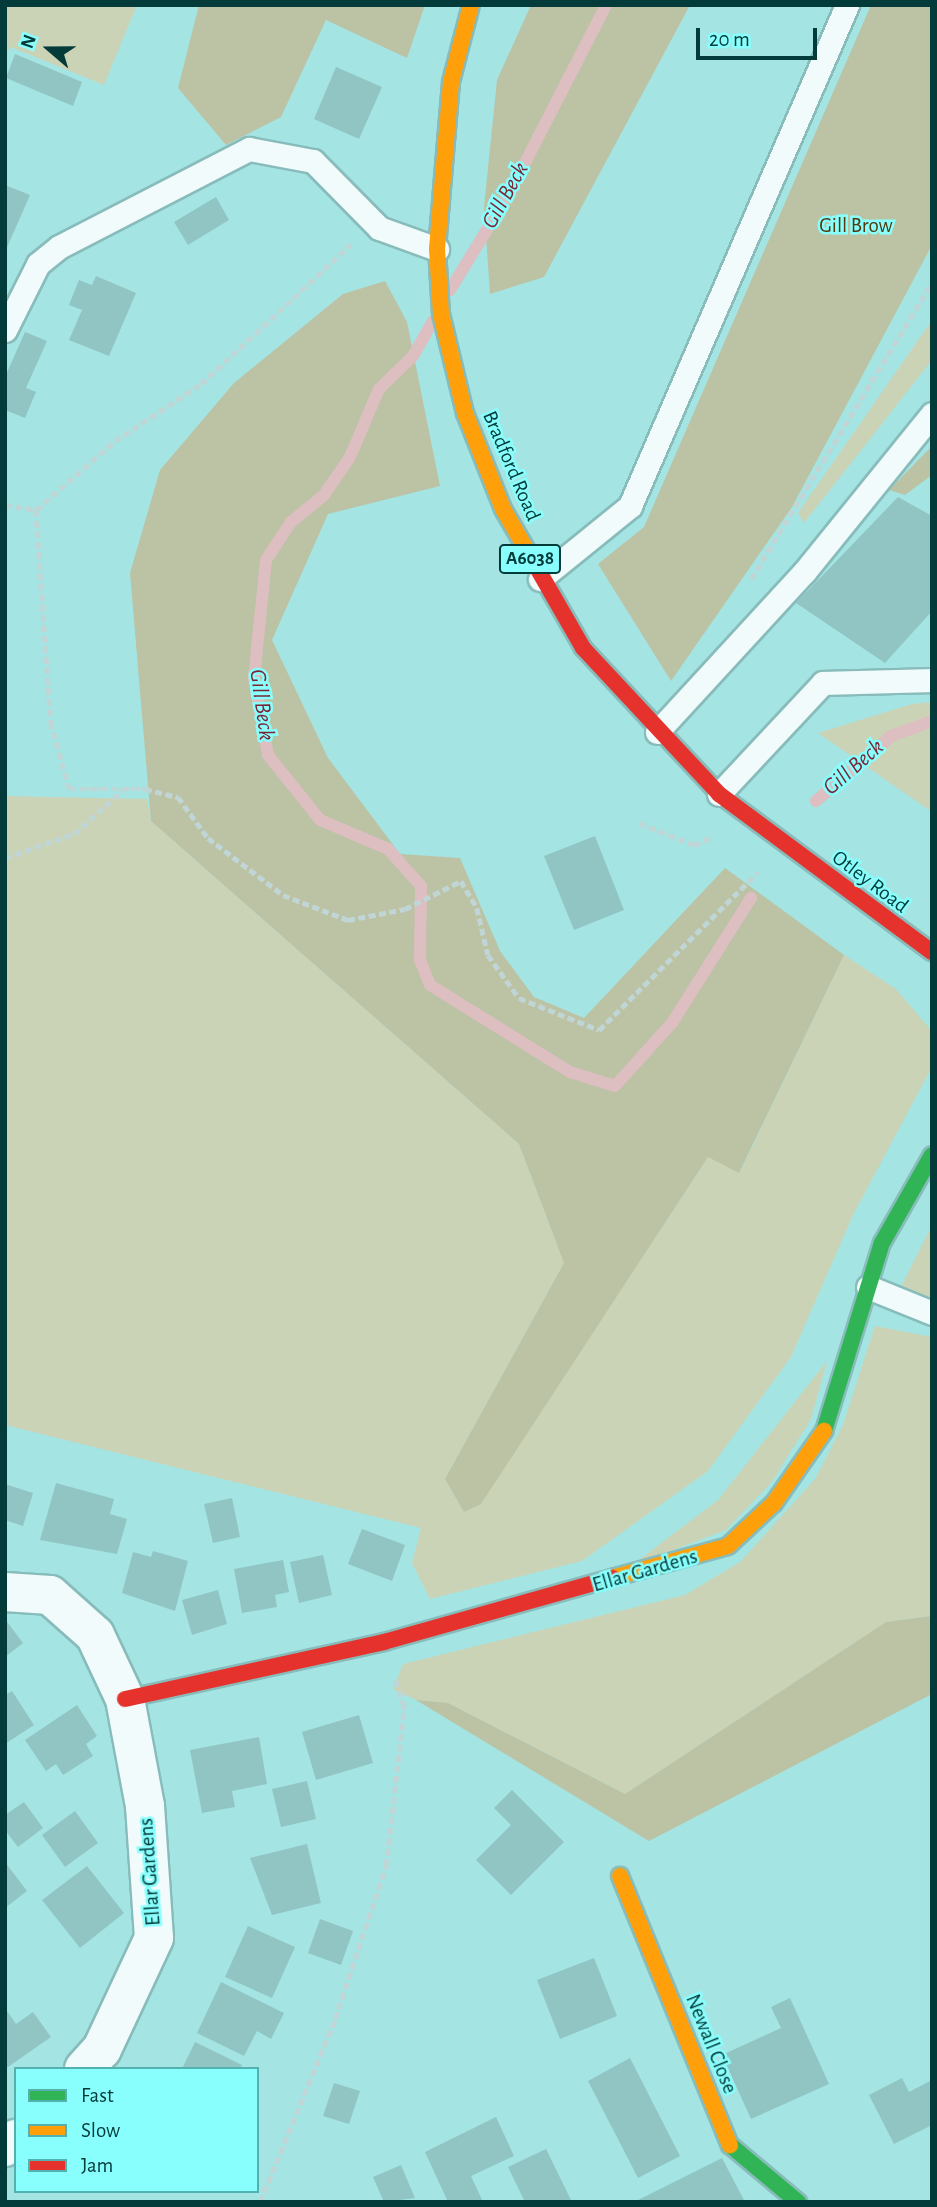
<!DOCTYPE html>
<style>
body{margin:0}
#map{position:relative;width:937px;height:2207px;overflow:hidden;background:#a4e4e3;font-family:"Alegreya Sans",sans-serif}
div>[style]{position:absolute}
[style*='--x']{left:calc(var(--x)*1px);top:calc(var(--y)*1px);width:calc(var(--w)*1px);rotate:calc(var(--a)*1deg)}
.green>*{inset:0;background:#cbd3b7}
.forest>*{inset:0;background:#bcc2a4}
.stream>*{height:12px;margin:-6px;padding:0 6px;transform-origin:6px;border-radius:6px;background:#ddbec1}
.building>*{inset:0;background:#91c5c4}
.path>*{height:4.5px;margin-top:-2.25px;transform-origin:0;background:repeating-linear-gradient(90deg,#c0d5d5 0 7px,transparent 0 10.5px)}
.roads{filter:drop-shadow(2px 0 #88bcbb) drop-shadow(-2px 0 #88bcbb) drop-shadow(0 2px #88bcbb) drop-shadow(0 -2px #88bcbb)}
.lane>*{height:23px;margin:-11.5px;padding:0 11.5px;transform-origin:11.5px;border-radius:11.5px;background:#f1fbfb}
.street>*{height:38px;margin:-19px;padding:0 19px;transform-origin:19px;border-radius:19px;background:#f1fbfb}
.fast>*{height:16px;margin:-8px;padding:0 8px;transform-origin:8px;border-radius:8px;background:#30b455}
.slow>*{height:16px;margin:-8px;padding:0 8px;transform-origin:8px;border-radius:8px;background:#ff9f0a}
.jam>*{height:16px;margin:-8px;padding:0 8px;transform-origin:8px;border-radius:8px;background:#e5322d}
span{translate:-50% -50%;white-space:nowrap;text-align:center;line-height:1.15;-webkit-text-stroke:5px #89fffd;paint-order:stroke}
.shield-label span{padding:2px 5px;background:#89fffd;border:2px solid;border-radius:5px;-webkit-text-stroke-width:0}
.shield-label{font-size:19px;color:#023b3a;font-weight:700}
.park-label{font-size:21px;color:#54380b}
.street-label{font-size:21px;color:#023b3a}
.water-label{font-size:23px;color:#7a2635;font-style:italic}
.frame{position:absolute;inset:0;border:7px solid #023b3a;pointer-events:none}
.legend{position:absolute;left:14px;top:2067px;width:245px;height:126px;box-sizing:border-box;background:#89fffd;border:2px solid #53b1af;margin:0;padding:9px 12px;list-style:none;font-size:21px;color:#023b3a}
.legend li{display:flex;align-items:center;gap:14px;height:35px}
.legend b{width:35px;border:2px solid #53b1af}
.north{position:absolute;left:14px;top:14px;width:70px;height:70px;-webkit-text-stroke:5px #89fffd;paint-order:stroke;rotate:290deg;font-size:19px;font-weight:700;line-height:28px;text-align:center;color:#023b3a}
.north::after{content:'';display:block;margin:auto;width:24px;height:32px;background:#023b3a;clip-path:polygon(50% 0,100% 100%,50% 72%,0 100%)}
.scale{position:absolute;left:696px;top:28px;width:121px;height:32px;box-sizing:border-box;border:4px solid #023b3a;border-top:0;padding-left:9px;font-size:21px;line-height:24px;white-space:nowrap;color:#023b3a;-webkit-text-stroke:5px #89fffd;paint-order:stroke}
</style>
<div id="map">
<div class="green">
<i style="clip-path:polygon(5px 5px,137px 5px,104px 85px,11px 47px,5px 55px)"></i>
<i style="clip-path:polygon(932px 320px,932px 360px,804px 523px,798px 513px)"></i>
<i style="clip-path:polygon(932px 702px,932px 812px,818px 733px,912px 704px)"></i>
<i style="clip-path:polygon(5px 796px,147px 799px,151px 821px,519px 1144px,564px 1263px,445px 1479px,464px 1512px,481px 1503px,708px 1157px,740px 1172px,844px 955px,896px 989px,930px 1029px,932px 1067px,853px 1215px,791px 1357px,708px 1471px,582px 1561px,430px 1599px,412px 1563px,421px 1528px,5px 1425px)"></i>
<i style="clip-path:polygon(932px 1225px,932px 1306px,899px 1291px)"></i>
<i style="clip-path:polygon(875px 1326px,932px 1337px,932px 1616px,886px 1622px,625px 1794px,448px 1703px,416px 1700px,393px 1689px,403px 1664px,685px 1595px,740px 1562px,815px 1479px,843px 1425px)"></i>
<i style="clip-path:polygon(827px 1361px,811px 1419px,771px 1483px,726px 1530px,631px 1566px,718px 1500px)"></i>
</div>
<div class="forest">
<i style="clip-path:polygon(199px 5px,425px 5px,407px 58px,326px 20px,281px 117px,226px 145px,178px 88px)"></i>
<i style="clip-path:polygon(531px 5px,690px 5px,544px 277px,490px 294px,484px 207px,497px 80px)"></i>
<i style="clip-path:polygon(871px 5px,932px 5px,932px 245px,792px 507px,671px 681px,598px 564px,644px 527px)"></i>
<i style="clip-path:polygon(385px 281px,407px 322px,440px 486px,328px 514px,272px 640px,328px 758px,400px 854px,460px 858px,500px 951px,534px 997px,584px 1018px,725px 868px,844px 955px,739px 1173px,708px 1157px,481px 1504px,464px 1512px,445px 1479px,564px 1263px,519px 1144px,151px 821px,130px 573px,160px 470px,234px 383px,343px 294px)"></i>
<i style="clip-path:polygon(932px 446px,932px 475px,905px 495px,889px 490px)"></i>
<i style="clip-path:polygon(932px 1616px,932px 1694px,649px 1841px,416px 1700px,448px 1703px,625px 1794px,886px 1622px)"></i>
</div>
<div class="stream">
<i style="--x:450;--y:290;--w:115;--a:-58.5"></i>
<i style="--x:510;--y:192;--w:210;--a:-62.8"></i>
<i style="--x:433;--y:321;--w:40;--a:119.7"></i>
<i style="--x:413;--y:356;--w:47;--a:135.9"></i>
<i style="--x:379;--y:389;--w:74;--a:113.1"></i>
<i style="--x:350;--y:457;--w:46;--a:124.4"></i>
<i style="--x:324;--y:495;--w:43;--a:140.7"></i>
<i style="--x:291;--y:522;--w:45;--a:123.3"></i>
<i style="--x:266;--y:560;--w:119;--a:95.8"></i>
<i style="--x:254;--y:678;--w:78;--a:79.7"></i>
<i style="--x:268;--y:755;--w:83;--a:51.3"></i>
<i style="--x:320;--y:820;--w:74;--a:23.1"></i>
<i style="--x:388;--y:849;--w:50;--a:48.3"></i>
<i style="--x:421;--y:886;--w:74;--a:90.8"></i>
<i style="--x:420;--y:960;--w:27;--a:68"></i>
<i style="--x:430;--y:985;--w:165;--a:31.9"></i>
<i style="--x:570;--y:1072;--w:47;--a:17.3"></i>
<i style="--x:615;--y:1086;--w:85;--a:-47.9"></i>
<i style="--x:672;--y:1023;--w:148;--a:-57.7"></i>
<i style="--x:816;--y:801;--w:99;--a:-40.9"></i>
<i style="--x:891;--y:736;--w:44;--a:-20.1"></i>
</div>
<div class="building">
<i style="clip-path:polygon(15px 54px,82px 82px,73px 106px,6px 78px)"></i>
<i style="clip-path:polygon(336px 67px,382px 87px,359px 139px,314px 119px)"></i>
<i style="clip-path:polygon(5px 185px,30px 195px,5px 252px)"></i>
<i style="clip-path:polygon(216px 197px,229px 220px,188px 245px,174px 222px)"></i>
<i style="clip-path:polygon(96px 276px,136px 293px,109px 356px,69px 340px,82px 310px,69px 305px,79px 280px,92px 285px)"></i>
<i style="clip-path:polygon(25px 332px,47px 341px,26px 388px,36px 392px,25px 418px,5px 410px,5px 377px)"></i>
<i style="clip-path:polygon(898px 497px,932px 516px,932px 611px,885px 663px,796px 603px)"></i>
<i style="clip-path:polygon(595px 836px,624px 910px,574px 930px,544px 856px)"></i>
<i style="clip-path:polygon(56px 1483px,114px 1499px,110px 1514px,127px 1519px,117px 1554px,40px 1540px)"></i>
<i style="clip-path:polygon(5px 1484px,33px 1493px,23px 1526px,5px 1520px)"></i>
<i style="clip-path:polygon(232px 1498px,240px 1537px,213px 1543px,204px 1504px)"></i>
<i style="clip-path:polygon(362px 1529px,405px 1545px,392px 1581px,348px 1564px)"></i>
<i style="clip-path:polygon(153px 1551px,188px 1561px,175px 1611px,122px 1593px,133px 1552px,151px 1557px)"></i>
<i style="clip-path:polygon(323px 1555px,332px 1595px,299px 1603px,290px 1562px)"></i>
<i style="clip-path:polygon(283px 1560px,289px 1592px,275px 1595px,277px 1607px,242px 1613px,234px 1569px)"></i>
<i style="clip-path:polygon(218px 1590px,227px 1624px,192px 1635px,182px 1600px)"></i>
<i style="clip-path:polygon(5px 1619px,23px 1643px,5px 1657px)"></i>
<i style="clip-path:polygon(12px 1691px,34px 1725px,5px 1744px,5px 1695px)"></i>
<i style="clip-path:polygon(77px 1705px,97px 1736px,86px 1744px,93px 1756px,63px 1775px,56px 1764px,46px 1771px,25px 1740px)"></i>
<i style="clip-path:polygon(359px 1715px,373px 1763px,316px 1780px,302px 1732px)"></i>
<i style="clip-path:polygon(259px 1737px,267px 1784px,232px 1791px,235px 1807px,202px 1813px,190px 1750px)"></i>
<i style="clip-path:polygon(307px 1781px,316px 1819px,281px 1827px,272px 1789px)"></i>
<i style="clip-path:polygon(512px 1790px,564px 1842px,511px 1895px,476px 1860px,511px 1825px,494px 1808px)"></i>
<i style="clip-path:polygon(24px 1802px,43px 1828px,18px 1847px,5px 1830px,5px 1815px)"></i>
<i style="clip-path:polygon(75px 1811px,98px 1843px,65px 1867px,42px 1835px)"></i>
<i style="clip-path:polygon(307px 1844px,321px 1903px,272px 1915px,250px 1858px)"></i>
<i style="clip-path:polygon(5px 1862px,27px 1891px,5px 1908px)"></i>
<i style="clip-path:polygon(87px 1866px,124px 1913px,80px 1948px,42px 1900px)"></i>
<i style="clip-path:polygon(320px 1919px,353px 1931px,341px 1965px,308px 1953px)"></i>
<i style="clip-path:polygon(248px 1926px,295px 1947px,272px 1998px,225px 1977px)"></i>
<i style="clip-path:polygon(594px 1958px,617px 2016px,560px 2039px,537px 1980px)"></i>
<i style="clip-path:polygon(221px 1982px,284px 2013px,271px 2039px,257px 2031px,244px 2056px,197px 2033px)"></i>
<i style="clip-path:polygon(790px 1998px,829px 2084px,751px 2119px,722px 2055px,781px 2028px,771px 2007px)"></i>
<i style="clip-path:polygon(5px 2008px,16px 2024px,33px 2012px,51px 2037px,5px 2069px)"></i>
<i style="clip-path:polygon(195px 2042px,242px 2065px,240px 2069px,182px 2069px)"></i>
<i style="clip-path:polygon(630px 2058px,680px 2156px,638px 2178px,588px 2081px)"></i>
<i style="clip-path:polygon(902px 2078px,909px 2092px,932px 2080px,932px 2125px,894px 2144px,869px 2095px)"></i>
<i style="clip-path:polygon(334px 2083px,360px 2091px,349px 2124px,323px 2116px)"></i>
<i style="clip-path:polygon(496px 2117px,514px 2156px,471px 2176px,483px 2202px,448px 2202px,425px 2152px)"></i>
<i style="clip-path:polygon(546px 2149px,572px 2202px,525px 2202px,508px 2167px)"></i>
<i style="clip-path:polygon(722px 2158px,745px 2202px,634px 2202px)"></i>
<i style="clip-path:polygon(401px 2165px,415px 2198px,384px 2202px,373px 2177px)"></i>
</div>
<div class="path">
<i style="--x:5;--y:505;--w:31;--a:9"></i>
<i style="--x:36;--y:510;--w:105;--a:-41.1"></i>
<i style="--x:115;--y:441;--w:103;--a:-33.5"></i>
<i style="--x:201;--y:384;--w:205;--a:-43"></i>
<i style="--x:36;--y:510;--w:213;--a:86"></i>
<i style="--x:51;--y:722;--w:69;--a:75"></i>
<i style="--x:69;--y:789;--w:76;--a:0"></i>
<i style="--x:145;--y:789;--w:34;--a:14"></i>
<i style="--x:178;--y:797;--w:51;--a:53.8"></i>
<i style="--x:208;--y:838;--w:94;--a:37.2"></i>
<i style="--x:283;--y:895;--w:70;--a:21"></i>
<i style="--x:348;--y:920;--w:58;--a:-10.9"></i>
<i style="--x:405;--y:909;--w:63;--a:-26.6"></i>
<i style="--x:461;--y:881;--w:31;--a:59"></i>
<i style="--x:477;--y:908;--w:48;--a:76.8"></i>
<i style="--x:488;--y:955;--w:53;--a:54.2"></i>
<i style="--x:519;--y:998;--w:86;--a:21.8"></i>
<i style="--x:599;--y:1030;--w:224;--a:-44.8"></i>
<i style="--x:751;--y:579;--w:348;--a:-58.6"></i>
<i style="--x:639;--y:823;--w:59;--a:21.8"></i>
<i style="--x:694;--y:845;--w:17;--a:-24"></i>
<i style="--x:5;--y:858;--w:73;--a:-19.2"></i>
<i style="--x:74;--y:834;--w:66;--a:-41.9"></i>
<i style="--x:260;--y:2202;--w:198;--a:-67.7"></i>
<i style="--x:335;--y:2019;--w:161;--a:-71.6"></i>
<i style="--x:386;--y:1866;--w:160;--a:-83.5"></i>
<i style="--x:404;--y:1707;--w:29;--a:-108"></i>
</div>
<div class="roads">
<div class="lane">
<i style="--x:5;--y:330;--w:74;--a:-63.4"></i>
<i style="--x:38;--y:264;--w:27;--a:-39"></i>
<i style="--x:59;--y:247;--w:214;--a:-27.3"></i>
<i style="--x:249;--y:149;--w:65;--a:10.6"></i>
<i style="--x:313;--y:161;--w:94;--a:45.4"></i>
<i style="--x:379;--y:228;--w:62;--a:19.9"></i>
<i style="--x:540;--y:579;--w:116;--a:-39"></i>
<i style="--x:630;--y:506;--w:546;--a:-66.58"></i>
<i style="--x:657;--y:732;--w:219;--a:-47.4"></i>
<i style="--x:805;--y:571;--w:202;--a:-51"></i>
<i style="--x:719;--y:794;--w:152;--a:-46.9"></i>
<i style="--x:823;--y:683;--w:109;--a:-1.6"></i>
<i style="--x:868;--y:1287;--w:69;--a:22.1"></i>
</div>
<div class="street">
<i style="--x:5;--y:1592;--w:45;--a:3.8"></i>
<i style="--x:50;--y:1595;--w:60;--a:41.6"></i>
<i style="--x:95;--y:1635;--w:71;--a:64.9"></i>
<i style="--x:125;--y:1699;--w:109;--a:79.4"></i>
<i style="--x:145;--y:1806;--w:132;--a:86.1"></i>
<i style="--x:154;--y:1938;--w:123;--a:115.1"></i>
<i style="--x:102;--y:2049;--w:27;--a:132"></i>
<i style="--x:5;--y:2147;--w:14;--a:-36"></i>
</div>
<div class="fast">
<i style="--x:824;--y:1431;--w:197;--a:-72.9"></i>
<i style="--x:882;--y:1243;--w:101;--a:-60.4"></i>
<i style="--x:730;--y:2145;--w:89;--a:40"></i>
</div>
<div class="slow">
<i style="--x:471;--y:5;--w:80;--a:104.6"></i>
<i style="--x:451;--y:82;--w:168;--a:94.8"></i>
<i style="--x:437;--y:249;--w:65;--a:86.5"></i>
<i style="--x:441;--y:314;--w:102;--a:76.4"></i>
<i style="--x:465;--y:413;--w:103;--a:68.4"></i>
<i style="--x:503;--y:509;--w:52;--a:60"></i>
<i style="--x:612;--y:1578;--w:120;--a:-15.4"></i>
<i style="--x:728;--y:1546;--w:63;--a:-43.1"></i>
<i style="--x:774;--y:1503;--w:88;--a:-55.2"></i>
<i style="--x:620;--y:1876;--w:291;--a:67.8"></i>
</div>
<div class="jam">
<i style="--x:529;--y:554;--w:108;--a:60.1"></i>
<i style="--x:583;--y:648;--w:200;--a:47"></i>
<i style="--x:719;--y:794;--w:265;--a:36.6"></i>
<i style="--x:125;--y:1699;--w:265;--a:-12.4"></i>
<i style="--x:384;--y:1642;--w:237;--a:-15.7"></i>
</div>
</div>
<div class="shield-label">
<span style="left:530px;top:559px">A6038</span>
</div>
<div class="park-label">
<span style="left:856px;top:226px">Gill Brow</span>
</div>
<div class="street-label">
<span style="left:511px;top:466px;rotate:67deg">Bradford Road</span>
<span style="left:870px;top:882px;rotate:37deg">Otley Road</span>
<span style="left:645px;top:1571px;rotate:-16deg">Ellar Gardens</span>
<span style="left:150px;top:1872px;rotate:-94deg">Ellar Gardens</span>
<span style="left:711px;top:2044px;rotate:68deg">Newall Close</span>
</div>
<div class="water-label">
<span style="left:506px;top:196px;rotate:-61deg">Gill Beck</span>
<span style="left:261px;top:705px;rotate:82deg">Gill Beck</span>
<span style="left:854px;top:768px;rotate:-41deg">Gill Beck</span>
</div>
<div class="frame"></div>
<ul class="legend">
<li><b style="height:9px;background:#30b455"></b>Fast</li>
<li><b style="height:9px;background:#ff9f0a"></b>Slow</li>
<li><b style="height:9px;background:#e5322d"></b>Jam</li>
</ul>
<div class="north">N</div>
<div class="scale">20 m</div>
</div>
